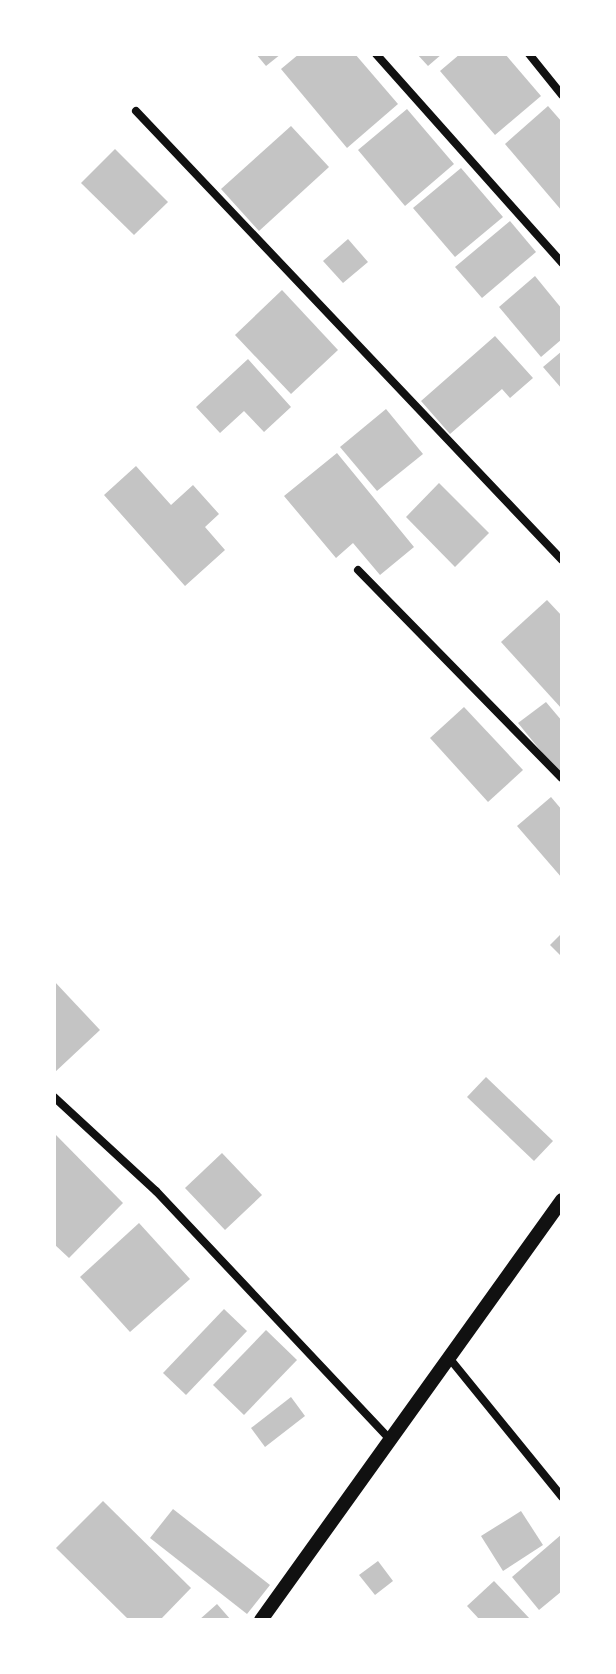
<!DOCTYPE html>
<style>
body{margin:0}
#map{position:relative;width:616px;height:1674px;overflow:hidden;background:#fff;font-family:"PT Sans Narrow",sans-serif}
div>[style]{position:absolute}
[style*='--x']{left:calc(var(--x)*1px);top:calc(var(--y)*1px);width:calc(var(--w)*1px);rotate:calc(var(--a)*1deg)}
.building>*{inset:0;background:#c4c4c4}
.minor>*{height:8px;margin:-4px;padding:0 4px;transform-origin:4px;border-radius:4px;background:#111}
.tertiary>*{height:14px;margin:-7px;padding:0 7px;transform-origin:7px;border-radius:7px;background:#111}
span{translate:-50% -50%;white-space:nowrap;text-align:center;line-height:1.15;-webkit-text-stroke:7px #fff;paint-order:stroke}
.frame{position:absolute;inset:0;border:56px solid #fff;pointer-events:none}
</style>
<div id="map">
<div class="building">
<i style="clip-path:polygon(256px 54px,281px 54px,266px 66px)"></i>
<i style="clip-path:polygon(299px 54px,355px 54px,398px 104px,347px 148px,281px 69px)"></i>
<i style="clip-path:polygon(417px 54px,442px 54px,428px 66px)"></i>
<i style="clip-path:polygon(460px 54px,505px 54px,541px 96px,495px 135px,440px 71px)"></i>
<i style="clip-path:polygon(548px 106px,562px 122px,562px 211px,505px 144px)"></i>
<i style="clip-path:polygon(407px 109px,454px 164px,405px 206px,358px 150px)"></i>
<i style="clip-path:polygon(291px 126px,329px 167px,259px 231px,221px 189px)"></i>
<i style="clip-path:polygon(115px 149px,168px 202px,134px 235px,81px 183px)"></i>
<i style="clip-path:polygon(461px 168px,503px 217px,455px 257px,413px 208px)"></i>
<i style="clip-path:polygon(510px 221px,536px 252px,482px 298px,455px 267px)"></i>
<i style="clip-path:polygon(348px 239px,368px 262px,343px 283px,323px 261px)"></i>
<i style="clip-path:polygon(535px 276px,562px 309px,562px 339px,541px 357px,499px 307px)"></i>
<i style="clip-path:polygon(282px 290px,338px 350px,291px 394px,235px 335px)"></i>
<i style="clip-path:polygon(495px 336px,533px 378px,510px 398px,502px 389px,450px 434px,421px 401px)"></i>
<i style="clip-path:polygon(562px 351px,562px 389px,543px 367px)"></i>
<i style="clip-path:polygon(248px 359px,291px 407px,264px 432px,244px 411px,220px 433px,196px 407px)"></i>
<i style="clip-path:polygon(386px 409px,423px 454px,377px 491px,340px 447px)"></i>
<i style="clip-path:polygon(337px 453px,414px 547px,380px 575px,353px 543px,336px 558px,284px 496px)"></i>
<i style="clip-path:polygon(136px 466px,171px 505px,193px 485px,219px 514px,205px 527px,225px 550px,185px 586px,104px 495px)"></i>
<i style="clip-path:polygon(439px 483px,489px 533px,455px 567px,406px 517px)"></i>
<i style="clip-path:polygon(547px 600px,562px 616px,562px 709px,501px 642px)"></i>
<i style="clip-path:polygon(546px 702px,562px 721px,562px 777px,518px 723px)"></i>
<i style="clip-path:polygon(464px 707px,523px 770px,488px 802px,430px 738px)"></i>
<i style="clip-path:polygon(551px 797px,562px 810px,562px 878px,517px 826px)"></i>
<i style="clip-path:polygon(562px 933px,562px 957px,550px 945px)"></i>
<i style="clip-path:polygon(54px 981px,100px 1030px,54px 1073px)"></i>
<i style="clip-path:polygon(486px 1077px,553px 1141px,534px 1161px,467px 1097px)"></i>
<i style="clip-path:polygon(54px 1133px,123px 1203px,69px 1258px,54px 1244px)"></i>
<i style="clip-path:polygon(222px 1153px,262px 1195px,225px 1230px,185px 1188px)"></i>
<i style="clip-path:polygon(139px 1223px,190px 1279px,130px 1332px,80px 1277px)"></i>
<i style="clip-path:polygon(224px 1309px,247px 1331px,186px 1395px,163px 1373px)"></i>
<i style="clip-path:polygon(266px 1330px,297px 1360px,244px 1415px,213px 1385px)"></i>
<i style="clip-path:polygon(291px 1397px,305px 1416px,265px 1447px,251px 1428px)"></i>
<i style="clip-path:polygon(103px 1501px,191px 1588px,160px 1620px,129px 1620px,56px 1548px)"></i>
<i style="clip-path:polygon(173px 1509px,270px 1585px,247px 1614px,150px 1538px)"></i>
<i style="clip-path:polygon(521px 1511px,543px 1545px,503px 1571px,481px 1536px)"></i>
<i style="clip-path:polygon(562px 1534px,562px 1591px,539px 1610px,512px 1577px)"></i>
<i style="clip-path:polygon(378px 1561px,393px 1581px,375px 1595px,359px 1575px)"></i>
<i style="clip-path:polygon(494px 1581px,531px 1620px,480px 1620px,467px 1606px)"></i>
<i style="clip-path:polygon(217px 1604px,231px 1620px,199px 1620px)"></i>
</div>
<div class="minor">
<i style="--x:376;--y:54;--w:280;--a:48.3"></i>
<i style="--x:529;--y:54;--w:53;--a:51.2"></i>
<i style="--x:136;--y:111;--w:619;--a:46.51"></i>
<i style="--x:358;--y:570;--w:291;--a:45.6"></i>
<i style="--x:54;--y:1097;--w:139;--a:42.7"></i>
<i style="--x:156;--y:1191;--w:342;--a:46.7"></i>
<i style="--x:450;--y:1359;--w:178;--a:50.9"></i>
</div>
<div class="tertiary">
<i style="--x:261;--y:1620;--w:517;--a:-54.37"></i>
</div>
<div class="frame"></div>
</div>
